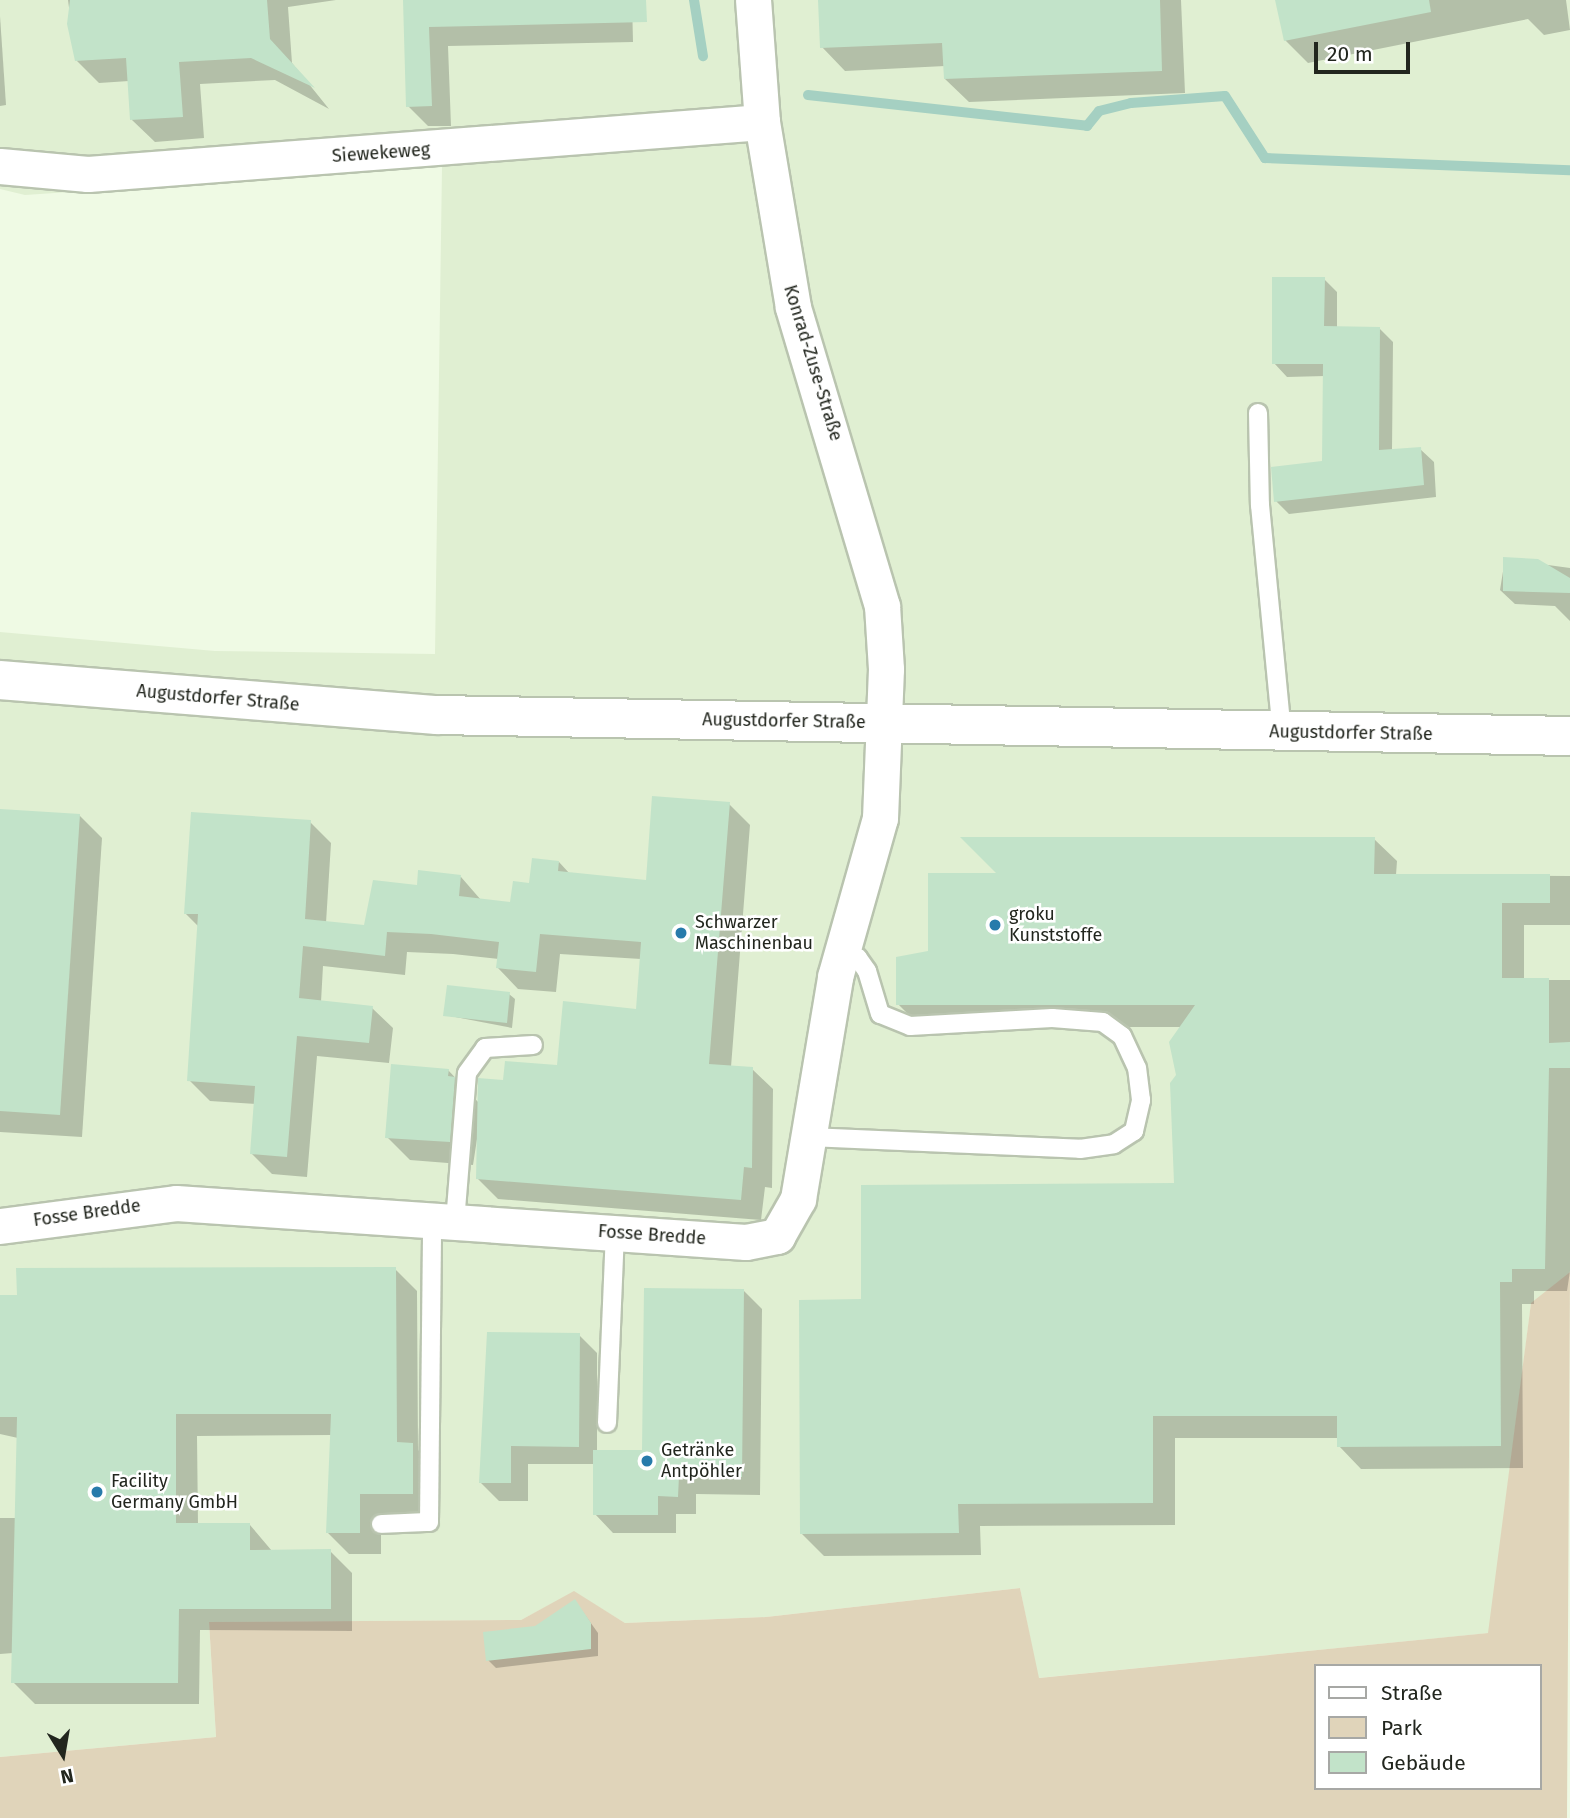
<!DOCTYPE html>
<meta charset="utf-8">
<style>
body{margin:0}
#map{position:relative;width:1570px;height:1818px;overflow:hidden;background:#effae4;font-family:"Fira Sans",sans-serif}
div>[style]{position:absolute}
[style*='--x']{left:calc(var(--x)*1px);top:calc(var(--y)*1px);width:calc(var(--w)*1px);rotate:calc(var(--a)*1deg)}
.built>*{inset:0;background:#e0efd2}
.green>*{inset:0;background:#e0d4ba}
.shadow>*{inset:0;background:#0003}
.stream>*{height:10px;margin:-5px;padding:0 5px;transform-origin:5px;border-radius:5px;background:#a5d0c2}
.building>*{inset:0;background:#c2e3c9}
.roads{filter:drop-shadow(2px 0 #b9c4af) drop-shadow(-2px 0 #b9c4af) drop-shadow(0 2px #b9c4af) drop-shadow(0 -2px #b9c4af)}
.service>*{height:18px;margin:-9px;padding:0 9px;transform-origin:9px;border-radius:9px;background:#fff}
.minor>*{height:35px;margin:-17.5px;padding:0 17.5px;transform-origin:17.5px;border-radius:17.5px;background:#fff}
.secondary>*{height:38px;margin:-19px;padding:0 19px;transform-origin:19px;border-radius:19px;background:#fff}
.dots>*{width:19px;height:19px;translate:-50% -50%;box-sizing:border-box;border:4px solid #fff;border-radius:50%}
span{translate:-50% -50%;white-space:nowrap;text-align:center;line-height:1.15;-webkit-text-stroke:5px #fff;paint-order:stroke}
.street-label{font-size:18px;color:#22261e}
.poi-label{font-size:18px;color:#22261e}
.left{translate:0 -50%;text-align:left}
.legend{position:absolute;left:1314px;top:1664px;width:228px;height:126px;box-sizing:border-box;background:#fff;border:2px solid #a7a8a5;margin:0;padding:9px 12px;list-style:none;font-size:21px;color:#22261e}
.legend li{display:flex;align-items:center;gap:14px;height:35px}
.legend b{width:35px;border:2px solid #a7a8a5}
.north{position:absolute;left:28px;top:1720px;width:70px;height:70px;-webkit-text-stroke:5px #fff;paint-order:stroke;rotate:169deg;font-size:19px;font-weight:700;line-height:28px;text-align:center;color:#22261e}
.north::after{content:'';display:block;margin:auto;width:24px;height:32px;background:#22261e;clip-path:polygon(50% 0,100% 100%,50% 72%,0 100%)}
.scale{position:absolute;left:1314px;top:42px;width:96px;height:32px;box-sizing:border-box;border:4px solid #22261e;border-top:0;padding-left:9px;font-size:21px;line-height:24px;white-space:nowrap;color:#22261e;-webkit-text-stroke:5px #fff;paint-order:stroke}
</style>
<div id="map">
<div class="built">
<i style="clip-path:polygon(0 0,1570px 0,1570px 1272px,1531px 1304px,1489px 1633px,1038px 1678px,1020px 1588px,766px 1617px,625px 1623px,574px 1592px,521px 1620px,209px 1622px,216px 1737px,0 1757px,0 632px,215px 651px,435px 654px,442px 167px,25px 195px,0 189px)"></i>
</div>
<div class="green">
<i style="clip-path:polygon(evenodd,1570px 1272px,1567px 1818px,0 1818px,0 1757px,216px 1737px,209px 1622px,521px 1620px,574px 1591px,625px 1623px,766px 1617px,1020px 1588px,1039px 1678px,1488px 1633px,1531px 1303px,1570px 1272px,1316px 1666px,1540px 1666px,1540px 1788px,1316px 1788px,1316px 1666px)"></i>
</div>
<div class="shadow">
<i style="clip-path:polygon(68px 0,336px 0,288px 7px,292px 63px,329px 109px,275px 80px,200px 84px,204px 138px,155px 142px,132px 120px,129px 81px,99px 83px,76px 60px)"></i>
<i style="clip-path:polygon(404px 0,632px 0,633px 42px,448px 46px,451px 126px,428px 126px,408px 106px)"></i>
<i style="clip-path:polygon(820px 0,1181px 0,1185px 93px,969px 102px,945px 79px,945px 66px,845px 71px,822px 47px)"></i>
<i style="clip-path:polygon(1277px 0,1566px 0,1570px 30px,1544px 35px,1528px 19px,1308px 63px,1285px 40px)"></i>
<i style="clip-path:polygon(0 16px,6px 105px,0 106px)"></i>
<i style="clip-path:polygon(1324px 279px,1337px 292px,1337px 328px,1379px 328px,1393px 342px,1392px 451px,1420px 449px,1434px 462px,1436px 497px,1289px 514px,1276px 501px,1324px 463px,1325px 376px,1287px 377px,1274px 363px)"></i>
<i style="clip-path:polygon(1505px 559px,1570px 568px,1570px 621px,1555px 606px,1515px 604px,1500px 590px)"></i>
<i style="clip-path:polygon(729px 804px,750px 825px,731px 1067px,752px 1069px,773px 1089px,772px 1188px,765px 1187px,761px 1220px,498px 1199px,478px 1179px,479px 1126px,473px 1165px,410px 1160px,387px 1137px,448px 1070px,479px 1103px,505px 1082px,558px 1067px,637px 1011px,641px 959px,560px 954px,556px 992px,518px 989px,498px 968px,499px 959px,453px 954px,407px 952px,405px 975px,323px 966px,321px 1002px,372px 1008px,393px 1028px,389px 1063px,317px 1056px,307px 1177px,272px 1174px,252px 1154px,256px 1104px,210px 1101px,189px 1080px,199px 927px,185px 913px,310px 822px,331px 843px,326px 923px,366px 927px,418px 887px,461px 877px,481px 900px,512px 904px,559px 862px,570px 874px,647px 882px)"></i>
<i style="clip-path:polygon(0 810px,79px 815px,102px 838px,82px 1137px,0 1132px)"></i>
<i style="clip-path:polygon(1374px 839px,1397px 861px,1396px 875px,1570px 876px,1570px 925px,1524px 925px,1524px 980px,1570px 980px,1570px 1271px,1567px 1291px,1534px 1291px,1534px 1304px,1522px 1304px,1523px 1468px,1361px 1469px,1339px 1446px,1339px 1438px,1175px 1438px,1175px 1525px,980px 1526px,981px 1555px,824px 1556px,801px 1533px,863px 1301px,1176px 1185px,1182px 1027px,921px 1027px,898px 1004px,929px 953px,1000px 875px)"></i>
<i style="clip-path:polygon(509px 994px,515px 999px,512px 1028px,445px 1015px)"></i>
<i style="clip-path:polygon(395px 1269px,417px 1291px,418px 1450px,434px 1466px,434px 1515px,381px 1515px,381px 1554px,349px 1554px,327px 1532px,332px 1435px,197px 1436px,198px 1525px,250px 1525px,272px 1551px,330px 1551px,352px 1573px,352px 1631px,200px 1630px,199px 1704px,35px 1704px,13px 1682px,13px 1653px,0 1654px,0 1518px,19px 1518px,18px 1438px,0 1434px,0 1297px)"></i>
<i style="clip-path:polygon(744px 1291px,762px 1309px,760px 1495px,696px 1494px,696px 1514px,676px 1514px,676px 1533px,613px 1533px,595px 1514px,595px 1464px,528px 1464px,528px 1501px,499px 1501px,481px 1483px,579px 1335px,597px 1353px,597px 1451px,644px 1452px)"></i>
<i style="clip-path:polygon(575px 1601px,598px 1633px,598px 1656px,496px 1668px,488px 1660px)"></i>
</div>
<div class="stream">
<i style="--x:694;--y:0;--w:57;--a:80.9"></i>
<i style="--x:808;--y:95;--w:281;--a:6.3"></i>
<i style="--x:1087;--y:126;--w:19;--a:-51"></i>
<i style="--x:1099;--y:111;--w:33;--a:-14"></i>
<i style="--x:1131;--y:103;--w:94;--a:-4.3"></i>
<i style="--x:1225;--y:96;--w:74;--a:57.2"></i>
<i style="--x:1265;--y:158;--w:305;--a:2.3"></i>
</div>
<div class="building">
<i style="clip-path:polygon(70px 0,267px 0,270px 39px,315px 88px,251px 58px,179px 62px,183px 117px,130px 120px,126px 58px,75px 61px,67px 24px)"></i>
<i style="clip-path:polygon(403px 0,646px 0,647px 22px,429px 27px,432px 106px,406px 107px)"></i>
<i style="clip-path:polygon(818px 0,1160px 0,1162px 71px,944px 79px,942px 43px,820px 48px)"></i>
<i style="clip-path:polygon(1275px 0,1429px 0,1431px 12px,1284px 41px)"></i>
<i style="clip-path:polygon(1272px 277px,1325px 277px,1324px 326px,1380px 327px,1379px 450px,1421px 447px,1424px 485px,1274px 502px,1271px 467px,1322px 461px,1323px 364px,1272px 364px)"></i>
<i style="clip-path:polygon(1503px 557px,1538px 559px,1570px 578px,1570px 593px,1503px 591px)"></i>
<i style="clip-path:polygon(652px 796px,730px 802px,709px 1064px,753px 1067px,752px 1168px,744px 1167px,741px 1200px,476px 1179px,478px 1078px,503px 1080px,505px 1061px,557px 1065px,563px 1001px,636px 1009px,641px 942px,540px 934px,536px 972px,496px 968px,499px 942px,431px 934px,387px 932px,385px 956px,303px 946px,299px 998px,373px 1006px,369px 1043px,297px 1036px,287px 1157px,250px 1154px,255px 1086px,187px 1081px,198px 914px,184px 914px,191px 812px,311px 820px,305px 919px,364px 925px,373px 880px,417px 885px,418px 870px,461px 875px,459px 896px,510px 902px,513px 881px,529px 883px,532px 858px,559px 861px,558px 871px,646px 880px)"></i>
<i style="clip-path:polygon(0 809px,80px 814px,60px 1115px,0 1111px)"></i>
<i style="clip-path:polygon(960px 837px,1375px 837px,1374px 874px,1550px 874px,1550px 903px,1502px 903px,1502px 978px,1549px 978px,1549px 1043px,1570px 1042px,1570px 1068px,1549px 1068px,1545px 1269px,1512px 1269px,1512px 1282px,1500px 1282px,1501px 1446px,1337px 1447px,1337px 1416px,1153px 1416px,1153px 1503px,958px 1504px,959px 1533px,800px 1534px,799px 1300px,861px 1299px,861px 1185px,1174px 1183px,1170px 1083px,1176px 1075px,1169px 1042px,1195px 1005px,896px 1005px,896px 957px,928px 951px,928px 873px,996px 873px)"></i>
<i style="clip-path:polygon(447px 985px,510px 992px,507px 1023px,443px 1016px)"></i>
<i style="clip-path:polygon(391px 1064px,449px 1069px,448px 1076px,455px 1077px,450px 1142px,385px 1138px)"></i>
<i style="clip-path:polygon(396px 1267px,397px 1442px,413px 1443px,413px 1494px,360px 1494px,360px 1533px,326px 1533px,331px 1414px,176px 1414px,176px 1523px,250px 1523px,250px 1550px,331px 1549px,331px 1609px,179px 1609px,178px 1683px,11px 1683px,17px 1417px,0 1417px,0 1295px,17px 1295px,16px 1268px)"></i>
<i style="clip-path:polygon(644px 1288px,744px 1289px,742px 1477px,679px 1476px,678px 1497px,658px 1496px,658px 1515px,593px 1515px,593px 1450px,642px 1450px)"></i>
<i style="clip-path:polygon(487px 1332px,580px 1333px,579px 1447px,511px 1446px,511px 1483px,479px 1483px)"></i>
<i style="clip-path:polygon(575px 1599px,591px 1623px,591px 1649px,486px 1661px,483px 1632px,535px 1626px)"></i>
</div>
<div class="roads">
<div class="service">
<i style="--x:1258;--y:413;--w:92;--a:88.8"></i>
<i style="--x:1260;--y:505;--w:228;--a:84.5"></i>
<i style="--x:809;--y:1137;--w:271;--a:2.5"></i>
<i style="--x:1080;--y:1149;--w:34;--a:-8"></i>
<i style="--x:1114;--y:1144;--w:24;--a:-33"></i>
<i style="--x:1134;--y:1131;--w:32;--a:-77"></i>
<i style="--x:1141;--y:1100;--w:32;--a:-97"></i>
<i style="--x:1137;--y:1068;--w:35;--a:-115"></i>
<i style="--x:1122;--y:1036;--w:24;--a:-144"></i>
<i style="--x:1103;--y:1022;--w:51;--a:-175.5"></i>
<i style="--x:1052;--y:1018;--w:142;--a:176.8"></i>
<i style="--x:910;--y:1026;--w:32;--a:-158"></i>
<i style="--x:880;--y:1014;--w:45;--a:-106.8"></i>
<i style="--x:867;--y:971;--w:16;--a:-125"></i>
<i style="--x:858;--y:958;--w:18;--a:-164"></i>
<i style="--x:455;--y:1222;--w:149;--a:-85.4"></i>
<i style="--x:467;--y:1073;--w:31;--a:-54"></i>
<i style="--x:485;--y:1048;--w:48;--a:-3.6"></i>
<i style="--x:607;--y:1423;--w:190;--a:-87.6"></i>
<i style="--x:381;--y:1524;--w:48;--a:-2.4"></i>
<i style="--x:429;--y:1522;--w:302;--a:-89.4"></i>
</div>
<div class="minor">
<i style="--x:0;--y:166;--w:88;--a:5.2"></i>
<i style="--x:88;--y:174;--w:676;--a:-4.41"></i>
<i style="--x:0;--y:1226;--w:177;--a:-7.4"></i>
<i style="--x:176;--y:1203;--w:571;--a:3.91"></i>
<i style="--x:746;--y:1242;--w:32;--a:-11"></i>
<i style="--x:777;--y:1236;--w:43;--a:-60.4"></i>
<i style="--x:798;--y:1199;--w:225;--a:-80.5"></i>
<i style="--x:835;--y:977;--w:165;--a:-74.2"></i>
<i style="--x:880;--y:818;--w:149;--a:-87.7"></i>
<i style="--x:886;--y:669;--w:63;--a:-93.6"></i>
<i style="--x:882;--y:606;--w:312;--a:-106.6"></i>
<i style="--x:793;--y:307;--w:188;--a:-99.5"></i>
<i style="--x:762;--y:122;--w:122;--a:-94.2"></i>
</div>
<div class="secondary">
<i style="--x:0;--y:680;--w:438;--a:4.6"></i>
<i style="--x:437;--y:715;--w:1133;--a:1.06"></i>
</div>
</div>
<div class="dots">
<i style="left:995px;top:925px;background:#277bab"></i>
<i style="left:681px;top:933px;background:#277bab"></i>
<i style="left:647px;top:1461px;background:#277bab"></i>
<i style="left:97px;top:1492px;background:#277bab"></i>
</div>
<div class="street-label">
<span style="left:381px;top:153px;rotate:-4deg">Siewekeweg</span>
<span style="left:813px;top:363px;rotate:73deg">Konrad-Zuse-Straße</span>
<span style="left:218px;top:698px;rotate:5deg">Augustdorfer Straße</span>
<span style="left:784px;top:721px;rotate:1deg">Augustdorfer Straße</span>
<span style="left:1351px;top:733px;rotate:1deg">Augustdorfer Straße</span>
<span style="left:87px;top:1213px;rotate:-8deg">Fosse Bredde</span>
<span style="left:652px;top:1235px;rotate:4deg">Fosse Bredde</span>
</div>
<div class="poi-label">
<span class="left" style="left:1009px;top:925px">groku<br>Kunststoffe</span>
<span class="left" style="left:695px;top:933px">Schwarzer<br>Maschinenbau</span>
<span class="left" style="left:661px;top:1461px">Getränke<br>Antpöhler</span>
<span class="left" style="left:111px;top:1492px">Facility<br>Germany GmbH</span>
</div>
<ul class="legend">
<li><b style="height:9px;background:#fff"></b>Straße</li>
<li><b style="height:19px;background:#e0d4ba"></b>Park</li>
<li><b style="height:19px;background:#c2e3c9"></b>Gebäude</li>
</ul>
<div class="north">N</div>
<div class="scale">20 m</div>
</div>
